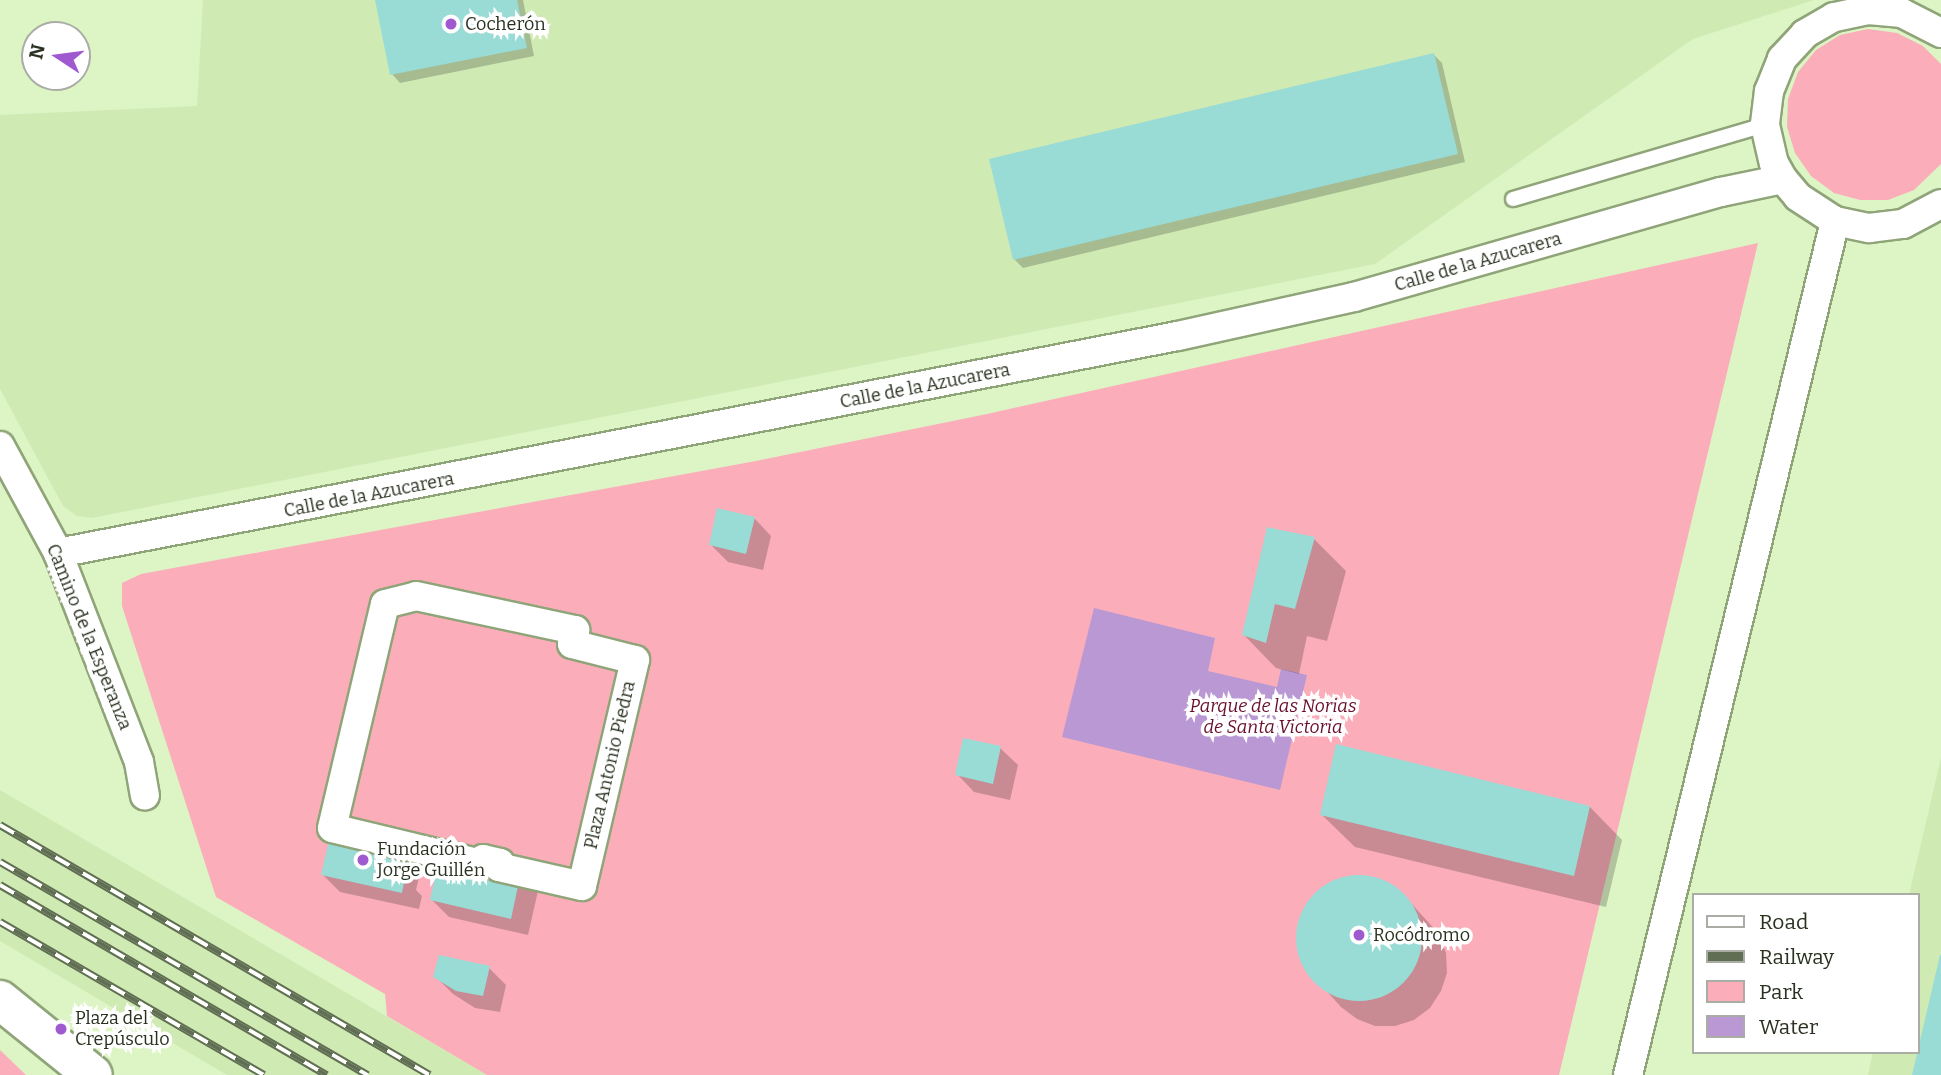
<!DOCTYPE html>
<meta charset="utf-8">
<style>
body{margin:0}
#map{position:relative;width:1941px;height:1075px;overflow:hidden;background:#ddf4c5;font-family:Bitter,serif}
div>[style]{position:absolute}
[style*='--x']{left:calc(var(--x)*1px);top:calc(var(--y)*1px);width:calc(var(--w)*1px);rotate:calc(var(--a)*1deg)}
.built>*{inset:0;background:#d0eab4}
.green>*{inset:0;background:#fbaeba}
.water>*{inset:0;background:#b998d4}
.shadow>*{inset:0;background:#0003}
.building>*{inset:0;background:#99dbd5}
.round{border-radius:50%}
.roads{filter:drop-shadow(2px 0 #8fa478) drop-shadow(-2px 0 #8fa478) drop-shadow(0 2px #8fa478) drop-shadow(0 -2px #8fa478)}
.lane>*{height:14px;margin:-7px;padding:0 7px;transform-origin:7px;border-radius:7px;background:#fff}
.street>*{height:28px;margin:-14px;padding:0 14px;transform-origin:14px;border-radius:14px;background:#fff}
.secondary>*{height:38px;margin:-19px;padding:0 19px;transform-origin:19px;border-radius:19px;background:#fff}
.rail>*{height:8px;margin-top:-4px;transform-origin:0;background:repeating-linear-gradient(90deg,#fff 0 16px,#606e53 0 32px);box-sizing:border-box;border-block:2px solid #606e53}
.dots>*{width:19px;height:19px;translate:-50% -50%;box-sizing:border-box;border:4px solid #fff;border-radius:50%}
span{translate:-50% -50%;white-space:nowrap;text-align:center;line-height:1.15;-webkit-text-stroke:7px #fff;paint-order:stroke}
.poi-label{font-size:18px;color:#293220}
.left{translate:0 -50%;text-align:left}
.street-label{font-size:18px;color:#293220}
.park-label{font-size:18px;color:#680e2b;font-style:italic}
.legend{position:absolute;left:1692px;top:893px;width:228px;height:161px;box-sizing:border-box;background:#fff;border:2px solid #a9ada6;margin:0;padding:9px 12px;list-style:none;font-size:21px;color:#293220}
.legend li{display:flex;align-items:center;gap:14px;height:35px}
.legend b{width:35px;border:2px solid #a9ada6}
.north{position:absolute;left:21px;top:21px;width:70px;height:70px;box-sizing:border-box;background:#fff;border:2px solid #a9ada6;border-radius:50%;rotate:283deg;font-size:19px;font-weight:700;line-height:28px;text-align:center;color:#293220}
.north::after{content:'';display:block;margin:auto;width:24px;height:32px;background:#9f5acf;clip-path:polygon(50% 0,100% 100%,50% 72%,0 100%)}
</style>
<div id="map">
<div class="built">
<i style="clip-path:polygon(203px 0,1814px 0,1693px 39px,1375px 264px,92px 518px,77px 516px,63px 506px,0 389px,0 115px,197px 106px)"></i>
<i style="clip-path:polygon(1941px 758px,1941px 1075px,1868px 1075px,1873px 1052px,1918px 1052px,1918px 895px,1909px 895px)"></i>
<i style="clip-path:polygon(0 790px,487px 1075px,227px 1075px,0 941px)"></i>
</div>
<div class="green">
<i style="clip-path:polygon(1868px 29px,1897px 33px,1923px 46px,1941px 64px,1941px 164px,1914px 190px,1888px 200px,1860px 200px,1834px 193px,1811px 176px,1795px 153px,1787px 127px,1788px 99px,1798px 72px,1816px 50px,1840px 35px)"></i>
<i style="clip-path:polygon(1758px 243px,1559px 1075px,487px 1075px,387px 1016px,385px 994px,216px 897px,122px 606px,122px 583px,141px 574px,756px 461px,987px 414px)"></i>
<i style="clip-path:polygon(0 1050px,26px 1075px,0 1075px)"></i>
</div>
<div class="water">
<i style="clip-path:polygon(1094px 608px,1215px 638px,1208px 671px,1277px 687px,1281px 669px,1307px 675px,1280px 790px,1062px 737px)"></i>
</div>
<div class="shadow">
<i style="clip-path:polygon(377px 0,523px 0,534px 56px,400px 83px,392px 74px)"></i>
<i style="clip-path:polygon(1434px 55px,1442px 63px,1465px 162px,1023px 268px,1015px 260px,991px 160px)"></i>
<i style="clip-path:polygon(754px 518px,771px 536px,763px 570px,728px 562px,711px 545px)"></i>
<i style="clip-path:polygon(1314px 539px,1346px 571px,1327px 641px,1307px 636px,1299px 674px,1276px 668px,1244px 635px)"></i>
<i style="clip-path:polygon(1000px 748px,1018px 765px,1010px 800px,974px 792px,957px 774px)"></i>
<i style="clip-path:polygon(1590px 807px,1622px 840px,1606px 907px,1355px 847px,1322px 815px)"></i>
<i style="clip-path:polygon(405px 847px,422px 865px,416px 890px,422px 896px,419px 909px,340px 892px,323px 875px)"></i>
<i style="clip-path:polygon(520px 874px,538px 891px,528px 935px,449px 917px,432px 900px)"></i>
<i style="clip-path:polygon(1361px 877px,1382px 881px,1400px 891px,1439px 934px,1446px 953px,1447px 973px,1441px 991px,1430px 1008px,1414px 1020px,1395px 1026px,1375px 1026px,1357px 1019px,1341px 1007px,1303px 965px,1298px 944px,1299px 924px,1308px 904px,1322px 889px,1340px 879px)"></i>
<i style="clip-path:polygon(489px 968px,506px 985px,500px 1012px,475px 1008px,453px 994px,435px 976px)"></i>
</div>
<div class="building">
<i style="clip-path:polygon(375px 0,517px 0,527px 48px,390px 75px)"></i>
<i style="clip-path:polygon(1434px 53px,1458px 154px,1013px 260px,989px 159px)"></i>
<i style="clip-path:polygon(717px 508px,755px 517px,746px 554px,709px 545px)"></i>
<i style="clip-path:polygon(1267px 527px,1315px 537px,1295px 609px,1275px 604px,1266px 643px,1242px 635px)"></i>
<i style="clip-path:polygon(963px 738px,1001px 746px,993px 784px,955px 775px)"></i>
<i style="clip-path:polygon(1336px 744px,1590px 806px,1574px 876px,1320px 815px)"></i>
<i style="clip-path:polygon(332px 828px,405px 846px,399px 875px,405px 877px,402px 893px,321px 875px)"></i>
<i style="clip-path:polygon(440px 854px,521px 872px,511px 919px,430px 900px)"></i>
<i class="round" style="left:1296px;top:875px;width:126px;height:126px"></i>
<i style="clip-path:polygon(439px 955px,490px 966px,483px 996px,456px 991px,433px 977px)"></i>
<i style="clip-path:polygon(1941px 955px,1941px 1075px,1912px 1075px,1940px 955px)"></i>
</div>
<div class="roads">
<div class="lane">
<i style="--x:1513;--y:199;--w:263;--a:-16.4"></i>
</div>
<div class="street">
<i style="--x:1941;--y:33;--w:44;--a:-152.9"></i>
<i style="--x:1902;--y:13;--w:34;--a:-175"></i>
<i style="--x:1868;--y:10;--w:35;--a:168"></i>
<i style="--x:1834;--y:17;--w:34;--a:150"></i>
<i style="--x:1805;--y:34;--w:34;--a:133"></i>
<i style="--x:1782;--y:59;--w:35;--a:112"></i>
<i style="--x:1769;--y:91;--w:34;--a:97"></i>
<i style="--x:1765;--y:125;--w:39;--a:77"></i>
<i style="--x:1774;--y:163;--w:18;--a:61"></i>
<i style="--x:1783;--y:179;--w:23;--a:50"></i>
<i style="--x:1798;--y:197;--w:44;--a:33"></i>
<i style="--x:1835;--y:221;--w:35;--a:12"></i>
<i style="--x:1869;--y:228;--w:34;--a:-7"></i>
<i style="--x:1903;--y:224;--w:43;--a:-27.8"></i>
<i style="--x:0;--y:446;--w:122;--a:61.5"></i>
<i style="--x:58;--y:553;--w:224;--a:68.8"></i>
<i style="--x:139;--y:762;--w:34;--a:80"></i>
<i style="--x:58;--y:553;--w:1141;--a:-10.97"></i>
<i style="--x:1178;--y:336;--w:180;--a:-12.5"></i>
<i style="--x:1354;--y:297;--w:382;--a:-16"></i>
<i style="--x:1721;--y:192;--w:63;--a:-11.8"></i>
<i style="--x:416;--y:596;--w:163;--a:12.1"></i>
<i style="--x:575;--y:630;--w:14;--a:102"></i>
<i style="--x:572;--y:644;--w:65;--a:14.3"></i>
<i style="--x:635;--y:660;--w:232;--a:103.2"></i>
<i style="--x:582;--y:886;--w:85;--a:-167.1"></i>
<i style="--x:499;--y:867;--w:4;--a:-76"></i>
<i style="--x:500;--y:863;--w:17;--a:-167"></i>
<i style="--x:483;--y:859;--w:5;--a:101"></i>
<i style="--x:482;--y:864;--w:154;--a:-166.5"></i>
<i style="--x:332;--y:828;--w:230;--a:-76.7"></i>
<i style="--x:385;--y:604;--w:32;--a:-14"></i>
<i style="--x:1628;--y:1075;--w:879;--a:-76.37"></i>
</div>
<div class="secondary">
<i style="--x:0;--y:1000;--w:119;--a:38.9"></i>
</div>
</div>
<div class="rail">
<i style="--x:0;--y:825;--w:497;--a:30.2"></i>
<i style="--x:0;--y:862;--w:425;--a:30.1"></i>
<i style="--x:0;--y:885;--w:378;--a:30.2"></i>
<i style="--x:0;--y:922;--w:305;--a:30.1"></i>
</div>
<div class="dots">
<i style="left:451px;top:24px;background:#9f5acf"></i>
<i style="left:363px;top:860px;background:#9f5acf"></i>
<i style="left:1359px;top:935px;background:#9f5acf"></i>
<i style="left:61px;top:1029px;background:#9f5acf"></i>
</div>
<div class="poi-label">
<span class="left" style="left:465px;top:24px">Cocherón</span>
<span class="left" style="left:377px;top:860px">Fundación<br>Jorge Guillén</span>
<span class="left" style="left:1373px;top:935px">Rocódromo</span>
<span class="left" style="left:75px;top:1029px">Plaza del<br>Crepúsculo</span>
</div>
<div class="street-label">
<span style="left:1478px;top:262px;rotate:-16deg">Calle de la Azucarera</span>
<span style="left:925px;top:386px;rotate:-11deg">Calle de la Azucarera</span>
<span style="left:369px;top:495px;rotate:-11deg">Calle de la Azucarera</span>
<span style="left:89px;top:637px;rotate:68deg">Camino de la Esperanza</span>
<span style="left:610px;top:765px;rotate:-77deg">Plaza Antonio Piedra</span>
</div>
<div class="park-label">
<span style="left:1273px;top:717px">Parque de las Norias<br>de Santa Victoria</span>
</div>
<ul class="legend">
<li><b style="height:9px;background:#fff"></b>Road</li>
<li><b style="height:9px;background:#606e53"></b>Railway</li>
<li><b style="height:19px;background:#fbaeba"></b>Park</li>
<li><b style="height:19px;background:#b998d4"></b>Water</li>
</ul>
<div class="north">N</div>
</div>
